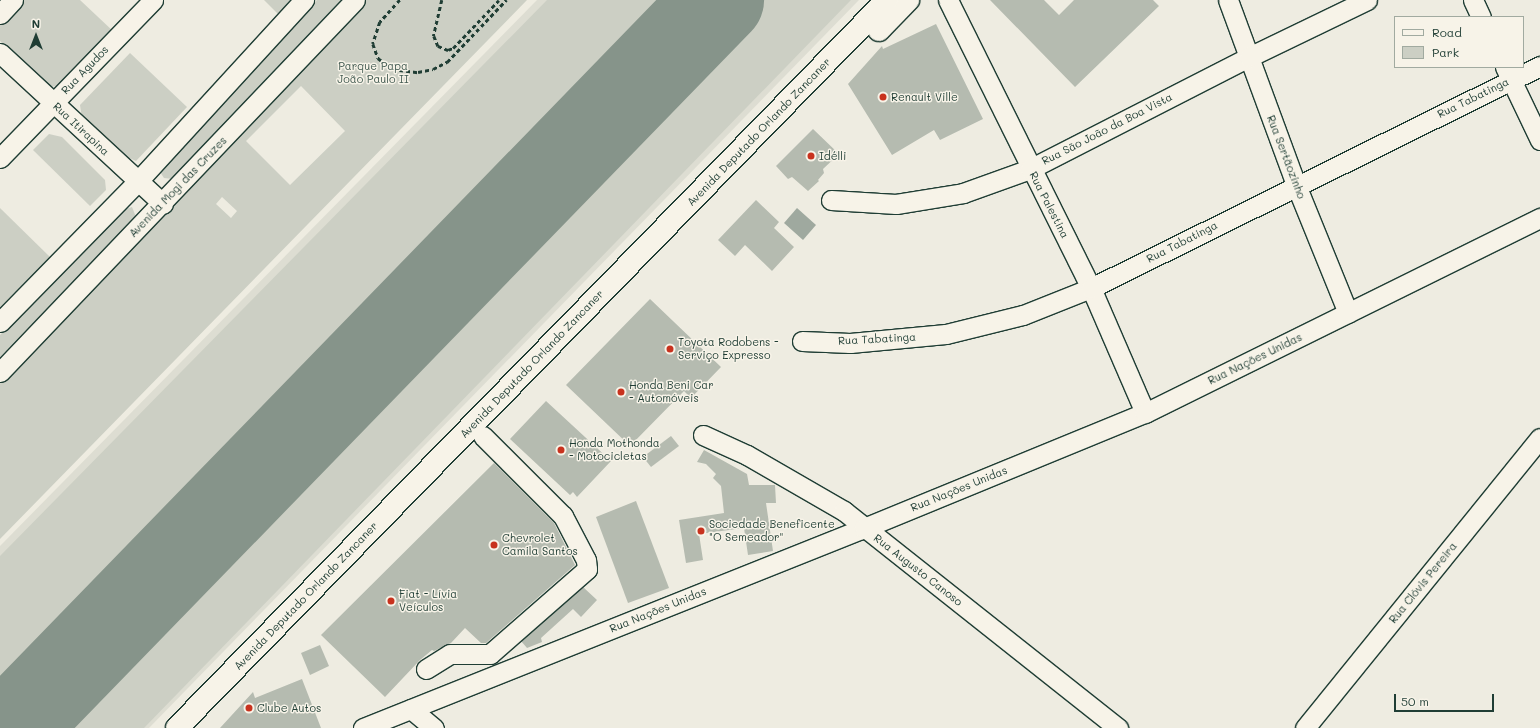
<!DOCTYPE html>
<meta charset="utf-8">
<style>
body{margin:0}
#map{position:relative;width:1540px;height:728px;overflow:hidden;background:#eeece1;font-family:Mali,sans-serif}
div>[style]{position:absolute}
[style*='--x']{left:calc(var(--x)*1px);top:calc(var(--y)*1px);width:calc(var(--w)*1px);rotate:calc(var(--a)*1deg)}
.built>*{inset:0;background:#ddddd2}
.green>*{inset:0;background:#cccfc4}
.water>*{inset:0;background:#9fa99f}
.runway>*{height:90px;margin:-45px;padding:0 45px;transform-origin:45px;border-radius:45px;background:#86948a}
.building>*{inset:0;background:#b5bbb0}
.path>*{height:2.5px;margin-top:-1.25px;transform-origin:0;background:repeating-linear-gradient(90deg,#1f3d34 0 4px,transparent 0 7px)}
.roads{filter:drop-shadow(1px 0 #1f3d34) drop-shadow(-1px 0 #1f3d34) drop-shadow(0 1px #1f3d34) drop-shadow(0 -1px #1f3d34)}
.minor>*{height:19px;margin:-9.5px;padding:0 9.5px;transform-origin:9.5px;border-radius:9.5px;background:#f7f3e8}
.major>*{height:22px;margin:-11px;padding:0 11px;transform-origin:11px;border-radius:11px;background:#f7f3e8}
.dots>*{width:11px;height:11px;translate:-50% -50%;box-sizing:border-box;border:2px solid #f7f3e8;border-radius:50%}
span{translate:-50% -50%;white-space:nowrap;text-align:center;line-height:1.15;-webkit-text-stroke:3px #f7f3e8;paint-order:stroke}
.park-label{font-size:11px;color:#425a51}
.street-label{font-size:11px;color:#1f3d34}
.poi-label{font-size:11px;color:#1f3d34}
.left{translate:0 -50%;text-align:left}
.legend{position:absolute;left:1394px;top:16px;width:130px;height:52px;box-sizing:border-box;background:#f7f3e8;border:1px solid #a1aaa0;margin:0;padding:5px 7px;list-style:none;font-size:12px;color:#1f3d34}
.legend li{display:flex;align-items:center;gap:8px;height:20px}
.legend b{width:20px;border:1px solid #a1aaa0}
.north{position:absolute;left:16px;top:16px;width:40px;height:40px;-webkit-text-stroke:3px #f7f3e8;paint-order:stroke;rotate:0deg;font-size:11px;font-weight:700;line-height:16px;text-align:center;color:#1f3d34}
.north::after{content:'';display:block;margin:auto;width:14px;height:18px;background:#1f3d34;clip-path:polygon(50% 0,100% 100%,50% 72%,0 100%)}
.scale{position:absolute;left:1394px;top:694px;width:100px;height:18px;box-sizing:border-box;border:2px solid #1f3d34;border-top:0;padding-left:5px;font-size:12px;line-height:14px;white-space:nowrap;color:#1f3d34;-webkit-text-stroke:3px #f7f3e8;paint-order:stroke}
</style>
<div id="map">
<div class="built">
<i style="clip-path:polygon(537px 0,859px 0,149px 728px,0 728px,0 546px)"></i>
</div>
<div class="green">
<i style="clip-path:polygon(21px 0,80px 0,114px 32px,59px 86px,47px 87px,0 41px,0 22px)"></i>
<i style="clip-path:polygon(264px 0,293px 0,279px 15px)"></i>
<i style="clip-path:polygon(317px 0,345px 0,173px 179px,164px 178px,160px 172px,159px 164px)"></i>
<i style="clip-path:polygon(evenodd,362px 0,527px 0,0 539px,0 375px,362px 0,301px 86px,345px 131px,290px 185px,246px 141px,301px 86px,362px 0,222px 197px,237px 211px,231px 218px,216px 204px,222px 197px)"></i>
<i style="clip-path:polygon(547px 0,690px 0,0 707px,0 556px)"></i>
<i style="clip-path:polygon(751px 0,851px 0,144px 728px,46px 728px)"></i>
<i style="clip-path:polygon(130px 53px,187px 107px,136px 161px,114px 151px,82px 118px,80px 105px)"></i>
<i style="clip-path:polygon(49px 134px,62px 137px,105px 180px,106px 190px,90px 206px,33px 150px)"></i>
<i style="clip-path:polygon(132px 207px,136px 217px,0 357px,0 335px,120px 211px)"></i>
<i style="clip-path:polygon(0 208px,50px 257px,0 307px)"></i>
</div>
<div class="water">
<i style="clip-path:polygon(797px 208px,816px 225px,803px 240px,784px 223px)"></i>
</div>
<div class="runway">
<i style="--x:12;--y:728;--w:1015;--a:-45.84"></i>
</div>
<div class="building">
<i style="clip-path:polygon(990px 0,1044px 0,1059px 15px,1074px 0,1153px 0,1159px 6px,1075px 87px)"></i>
<i style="clip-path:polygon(936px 24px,983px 119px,940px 140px,934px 130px,892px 155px,848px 84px,882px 46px,883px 49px)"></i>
<i style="clip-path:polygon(813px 129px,839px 154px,823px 169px,824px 173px,818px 180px,819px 181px,808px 191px,792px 177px,788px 179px,776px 166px)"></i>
<i style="clip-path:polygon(756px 200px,779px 222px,774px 228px,794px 247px,772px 271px,745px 245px,735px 256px,718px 240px)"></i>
<i style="clip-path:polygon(650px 299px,721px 367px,691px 398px,684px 391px,630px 446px,566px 385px)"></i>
<i style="clip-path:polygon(546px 401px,611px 461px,577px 497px,573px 492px,570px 495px,510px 439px)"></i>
<i style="clip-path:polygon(671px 436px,679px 446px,651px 467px,643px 457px)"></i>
<i style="clip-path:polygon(704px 450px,747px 474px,749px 485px,775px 485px,776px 503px,766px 503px,773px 551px,748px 555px,744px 528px,699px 534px,703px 560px,686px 563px,679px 520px,724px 513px,721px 486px,713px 478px,716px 474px,706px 464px,697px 462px)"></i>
<i style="clip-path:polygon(494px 463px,554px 523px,575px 565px,486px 643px,481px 643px,465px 628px,451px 643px,434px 651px,432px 650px,420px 660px,385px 697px,321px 635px)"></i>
<i style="clip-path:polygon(636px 501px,669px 588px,628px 603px,596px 517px)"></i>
<i style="clip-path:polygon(583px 587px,597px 600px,581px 617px,573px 609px,541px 638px,542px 642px,527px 648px,521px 641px)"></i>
<i style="clip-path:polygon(320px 645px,329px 666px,310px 675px,301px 653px)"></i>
<i style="clip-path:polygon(302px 679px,321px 728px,220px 728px,253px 692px,255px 698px)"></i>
</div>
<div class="path">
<i style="--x:400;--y:0;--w:30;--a:132"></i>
<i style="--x:380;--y:22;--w:23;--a:108"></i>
<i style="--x:373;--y:44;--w:15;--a:70"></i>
<i style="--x:378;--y:58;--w:18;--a:38"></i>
<i style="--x:392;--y:69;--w:26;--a:7"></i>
<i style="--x:418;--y:72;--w:15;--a:-11"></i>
<i style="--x:433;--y:69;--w:16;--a:-27"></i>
<i style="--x:447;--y:62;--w:86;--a:-46.4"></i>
<i style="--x:442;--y:0;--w:37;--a:103"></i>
<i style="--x:434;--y:36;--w:11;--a:68"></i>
<i style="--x:438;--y:46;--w:11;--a:22"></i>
<i style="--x:448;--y:50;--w:5;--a:-22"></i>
<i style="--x:453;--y:48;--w:66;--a:-46.2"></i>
</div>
<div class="roads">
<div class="minor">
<i style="--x:948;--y:0;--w:322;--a:63.6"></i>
<i style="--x:1091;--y:288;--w:136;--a:66.6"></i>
<i style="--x:1228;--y:0;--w:197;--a:69.8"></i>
<i style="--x:1296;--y:185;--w:138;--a:67.9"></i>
<i style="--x:1473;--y:0;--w:19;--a:65"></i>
<i style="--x:0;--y:14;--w:19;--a:-47"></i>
<i style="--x:0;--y:53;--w:222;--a:42.8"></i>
<i style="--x:1505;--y:67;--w:81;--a:64.4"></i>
<i style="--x:0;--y:158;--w:220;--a:-45.9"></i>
<i style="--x:831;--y:200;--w:65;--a:3.5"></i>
<i style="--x:896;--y:204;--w:68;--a:-9.3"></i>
<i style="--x:963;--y:193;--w:71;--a:-19.7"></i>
<i style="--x:1030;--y:169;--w:246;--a:-27.1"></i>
<i style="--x:1249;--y:57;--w:131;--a:-25.8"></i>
<i style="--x:0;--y:322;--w:197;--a:-45.6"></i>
<i style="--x:138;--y:181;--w:246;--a:-47.5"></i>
<i style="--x:802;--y:341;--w:48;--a:2.4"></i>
<i style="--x:850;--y:343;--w:96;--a:-5.4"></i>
<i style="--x:946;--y:334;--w:79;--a:-13.9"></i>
<i style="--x:1023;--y:315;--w:73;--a:-21.7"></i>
<i style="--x:1091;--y:288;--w:501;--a:-26.31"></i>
<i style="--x:0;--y:372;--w:514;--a:-46.34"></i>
<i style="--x:703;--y:435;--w:48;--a:24.4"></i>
<i style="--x:747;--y:455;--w:112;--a:30"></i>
<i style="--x:844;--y:511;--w:350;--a:38.4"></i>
<i style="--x:426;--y:669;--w:28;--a:-32"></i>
<i style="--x:450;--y:654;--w:40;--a:0"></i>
<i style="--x:490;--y:654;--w:129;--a:-41.2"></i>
<i style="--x:587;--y:569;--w:9;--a:-96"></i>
<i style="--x:586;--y:560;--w:50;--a:-117.6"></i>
<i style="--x:563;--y:516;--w:113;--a:-135"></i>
<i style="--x:411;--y:709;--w:30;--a:40"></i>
<i style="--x:363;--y:728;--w:539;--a:-21.76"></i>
<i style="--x:864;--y:528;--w:304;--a:-22.3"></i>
<i style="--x:1145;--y:413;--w:441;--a:-26.3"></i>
<i style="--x:1305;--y:728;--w:373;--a:-51"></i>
</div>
<div class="major">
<i style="--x:879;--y:30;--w:42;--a:-46"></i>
<i style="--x:177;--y:728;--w:1017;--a:-45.72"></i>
</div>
</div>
<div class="dots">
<i style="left:883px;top:97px;background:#c8321e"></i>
<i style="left:811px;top:156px;background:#c8321e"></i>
<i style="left:670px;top:349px;background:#c8321e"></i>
<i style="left:621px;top:392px;background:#c8321e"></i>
<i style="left:561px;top:450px;background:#c8321e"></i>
<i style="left:701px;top:531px;background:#c8321e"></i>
<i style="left:494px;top:545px;background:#c8321e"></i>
<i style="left:391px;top:601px;background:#c8321e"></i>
<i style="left:249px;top:708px;background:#c8321e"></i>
</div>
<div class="park-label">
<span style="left:373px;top:73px">Parque Papa<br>João Paulo II</span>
</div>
<div class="street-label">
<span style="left:85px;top:70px;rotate:-46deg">Rua Agudos</span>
<span style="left:1473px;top:98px;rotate:-26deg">Rua Tabatinga</span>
<span style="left:81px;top:129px;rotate:43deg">Rua Itirapina</span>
<span style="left:1107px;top:129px;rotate:-27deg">Rua São João da Boa Vista</span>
<span style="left:759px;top:132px;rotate:-46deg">Avenida Deputado Orlando Zancaner</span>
<span style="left:1286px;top:157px;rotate:69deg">Rua Sertãozinho</span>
<span style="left:178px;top:187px;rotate:-46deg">Avenida Mogi das Cruzes</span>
<span style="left:1049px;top:205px;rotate:63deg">Rua Palestina</span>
<span style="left:1182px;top:242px;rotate:-27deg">Rua Tabatinga</span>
<span style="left:877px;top:339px;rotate:-3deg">Rua Tabatinga</span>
<span style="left:1255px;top:359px;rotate:-26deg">Rua Nações Unidas</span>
<span style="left:532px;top:364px;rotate:-46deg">Avenida Deputado Orlando Zancaner</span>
<span style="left:959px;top:489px;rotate:-22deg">Rua Nações Unidas</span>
<span style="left:918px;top:570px;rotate:38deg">Rua Augusto Canoso</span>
<span style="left:1423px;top:583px;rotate:-51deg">Rua Clóvis Pereira</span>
<span style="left:306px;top:596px;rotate:-46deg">Avenida Deputado Orlando Zancaner</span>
<span style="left:658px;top:610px;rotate:-22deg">Rua Nações Unidas</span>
</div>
<div class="poi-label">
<span class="left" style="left:891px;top:97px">Renault Ville</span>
<span class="left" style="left:819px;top:156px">Idélli</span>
<span class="left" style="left:678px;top:349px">Toyota Rodobens -<br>Serviço Expresso</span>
<span class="left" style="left:629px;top:392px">Honda Beni Car<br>- Automóveis</span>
<span class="left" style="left:569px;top:450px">Honda Mothonda<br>- Motocicletas</span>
<span class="left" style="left:709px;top:531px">Sociedade Beneficente<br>"O Semeador"</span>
<span class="left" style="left:502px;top:545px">Chevrolet<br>Camila Santos</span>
<span class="left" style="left:399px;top:601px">Fiat - Lívia<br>Veículos</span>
<span class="left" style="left:257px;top:708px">Clube Autos</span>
</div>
<ul class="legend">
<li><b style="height:5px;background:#f7f3e8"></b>Road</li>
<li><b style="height:11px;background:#cccfc4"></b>Park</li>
</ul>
<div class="north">N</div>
<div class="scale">50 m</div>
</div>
